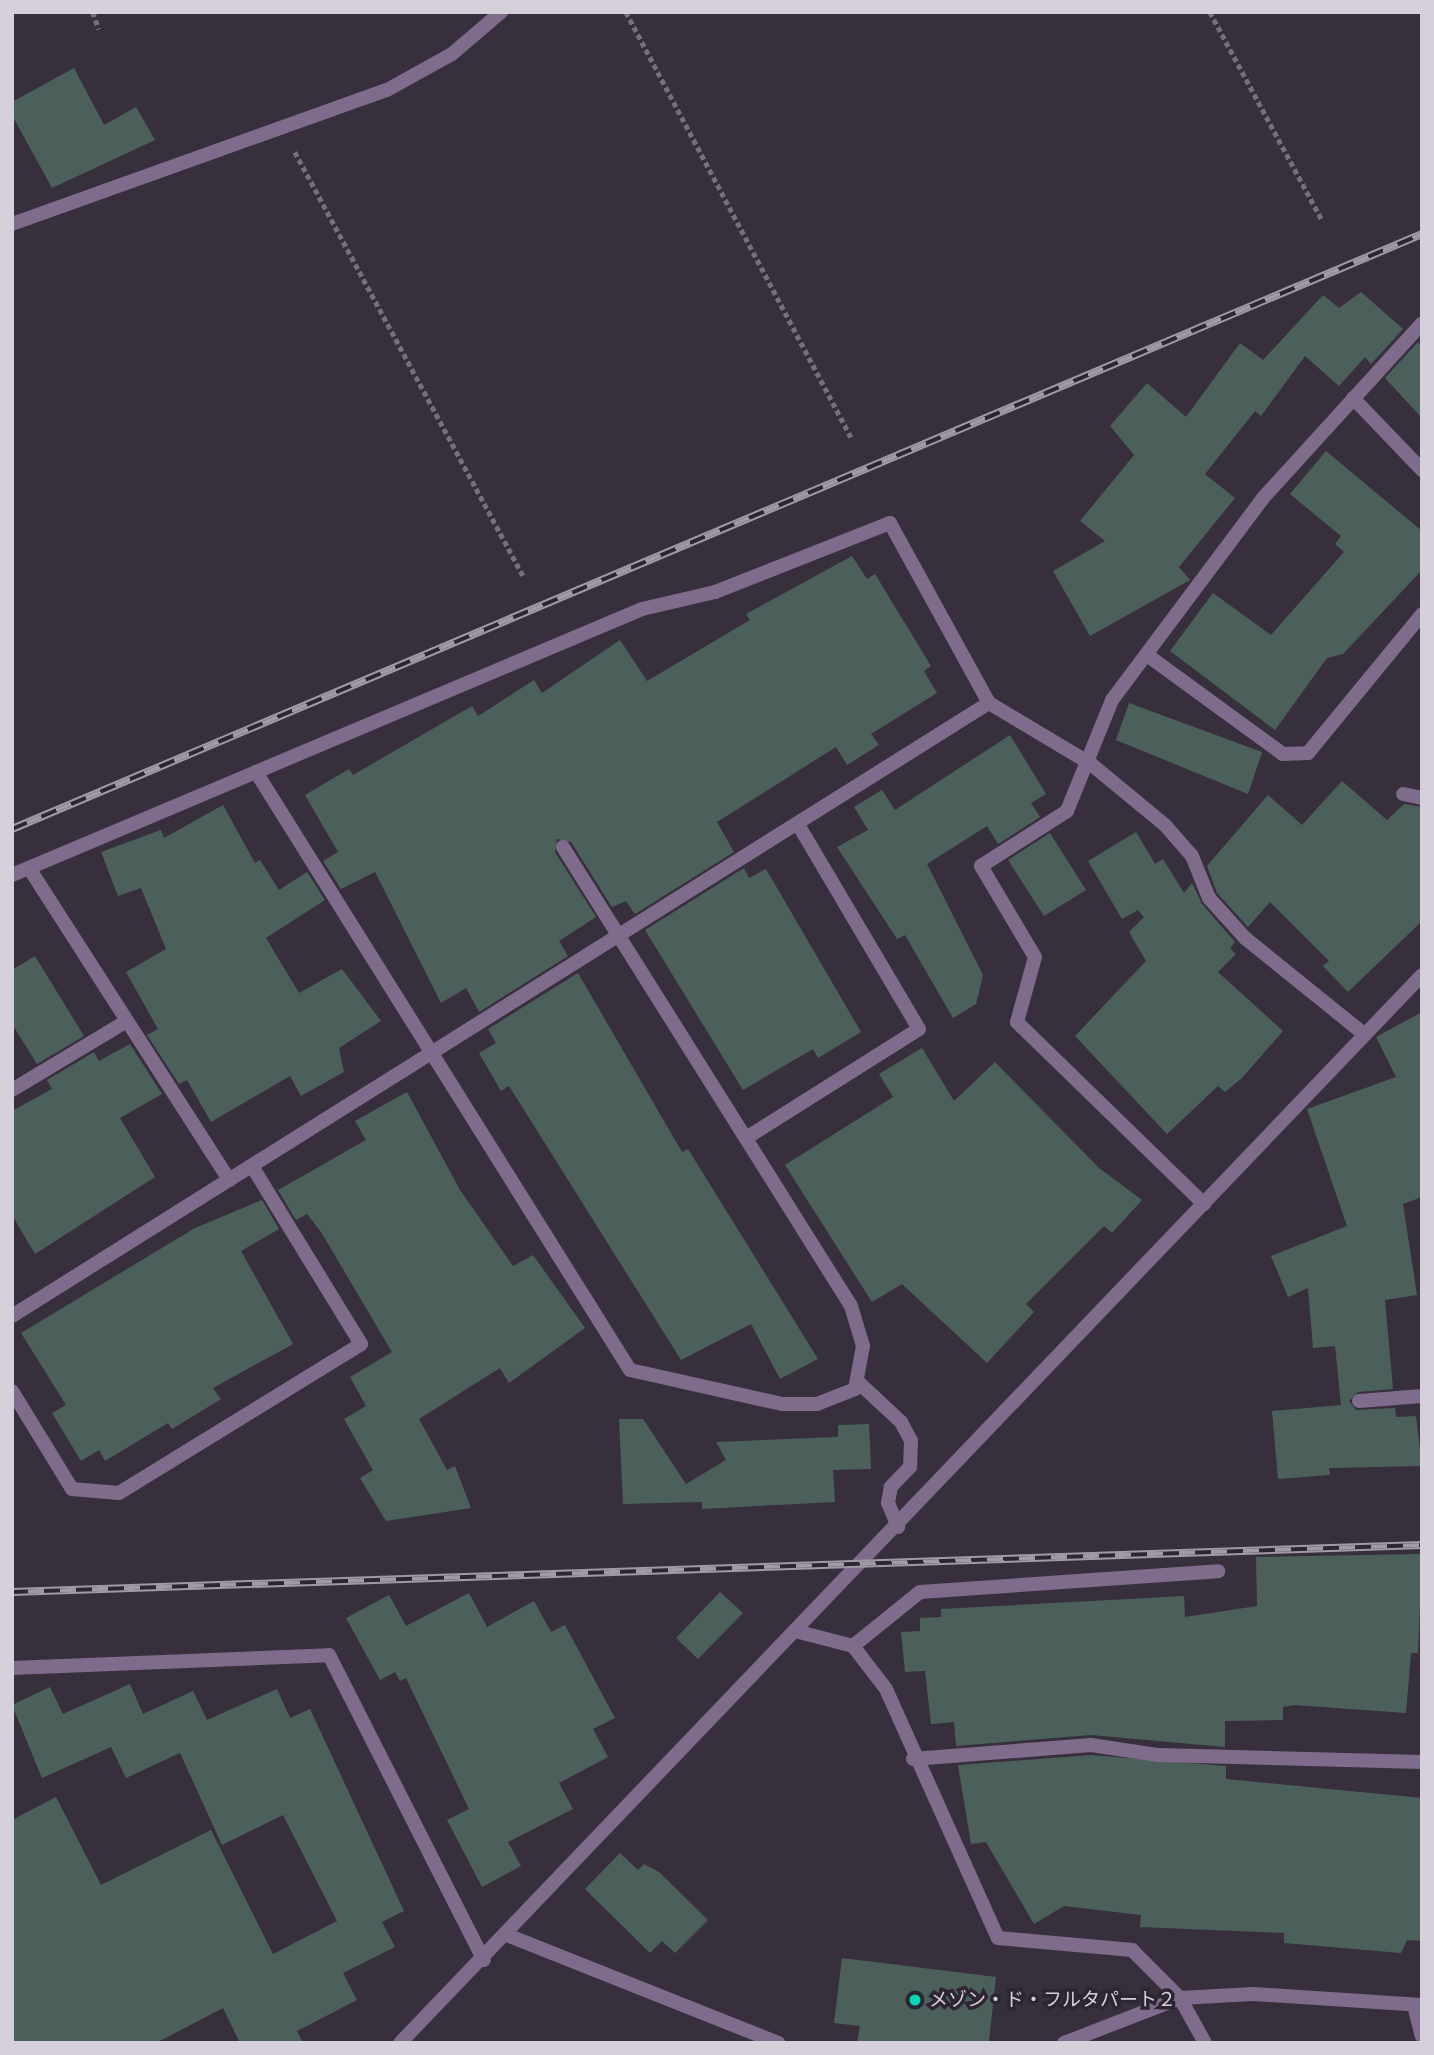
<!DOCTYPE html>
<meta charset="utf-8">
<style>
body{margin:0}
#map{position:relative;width:1434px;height:2055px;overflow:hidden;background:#382f3d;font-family:Inter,"Noto Sans JP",sans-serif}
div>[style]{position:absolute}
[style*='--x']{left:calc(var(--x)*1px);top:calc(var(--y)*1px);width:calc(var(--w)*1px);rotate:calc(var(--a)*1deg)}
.building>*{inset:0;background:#4c605b}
.path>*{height:4.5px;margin-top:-2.25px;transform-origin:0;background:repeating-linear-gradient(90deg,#77707c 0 5px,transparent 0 8.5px)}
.street>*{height:14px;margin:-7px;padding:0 7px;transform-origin:7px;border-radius:7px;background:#7f6b8c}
.rail>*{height:8px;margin-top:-4px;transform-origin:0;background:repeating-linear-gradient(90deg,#2e2533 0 16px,#a19aa5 0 32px);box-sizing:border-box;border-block:2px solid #a19aa5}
.dots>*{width:19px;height:19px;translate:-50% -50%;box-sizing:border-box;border:4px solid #2e2533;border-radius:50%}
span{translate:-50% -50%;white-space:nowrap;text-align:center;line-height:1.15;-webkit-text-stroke:7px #2e2533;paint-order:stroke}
.poi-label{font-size:19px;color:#d5d0d9}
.left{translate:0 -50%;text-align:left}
.frame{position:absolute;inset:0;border:14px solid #d5d0d9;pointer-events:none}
</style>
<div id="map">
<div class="building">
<i style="clip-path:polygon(74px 68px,104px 125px,136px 107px,155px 140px,52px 188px,12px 115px,12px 102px)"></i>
<i style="clip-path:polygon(1361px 292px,1403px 329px,1371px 364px,1365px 357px,1339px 386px,1305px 356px,1261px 416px,1255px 411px,1205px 474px,1235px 498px,1179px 567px,1190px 580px,1090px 636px,1053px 571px,1105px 541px,1080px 521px,1134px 455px,1110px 426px,1147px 383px,1186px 417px,1240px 343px,1263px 360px,1323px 295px,1339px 308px)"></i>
<i style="clip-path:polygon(1418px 342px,1422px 346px,1422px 418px,1385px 378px)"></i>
<i style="clip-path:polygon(1326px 451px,1422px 531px,1422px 570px,1343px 654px,1327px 658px,1275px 730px,1170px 651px,1213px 593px,1271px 635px,1344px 552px,1335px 544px,1341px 536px,1290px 494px)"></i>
<i style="clip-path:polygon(852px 556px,867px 579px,875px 574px,931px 666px,924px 671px,937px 693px,871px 734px,879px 745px,847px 765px,836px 747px,717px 822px,734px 852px,635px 914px,626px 901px,612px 907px,571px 842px,557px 839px,555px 852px,596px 917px,559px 941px,568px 956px,479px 1012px,466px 988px,441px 1003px,375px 872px,341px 889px,323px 861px,338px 852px,305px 795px,349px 769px,353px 775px,472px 706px,478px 716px,534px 680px,542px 693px,620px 640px,647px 681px,750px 620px,746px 614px)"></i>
<i style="clip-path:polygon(1129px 703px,1262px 752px,1248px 794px,1116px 740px)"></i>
<i style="clip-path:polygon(1010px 735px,1046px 794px,1031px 803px,1040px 817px,998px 844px,987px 826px,927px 864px,983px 975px,976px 1004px,953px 1018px,905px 935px,897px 939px,837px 847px,868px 830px,854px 807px,882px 790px,895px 810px)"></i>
<i style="clip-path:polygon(1342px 781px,1387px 820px,1404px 804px,1422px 807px,1422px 921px,1348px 992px,1323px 966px,1329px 961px,1270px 902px,1248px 927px,1217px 893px,1207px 866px,1268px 795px,1302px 825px)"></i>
<i style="clip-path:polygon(223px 805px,255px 863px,260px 860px,279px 890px,307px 872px,325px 900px,266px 938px,299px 993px,342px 969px,381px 1021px,339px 1048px,344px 1072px,301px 1096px,290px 1076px,211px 1122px,187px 1080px,179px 1084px,147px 1035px,158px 1029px,126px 972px,166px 949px,141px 888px,118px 896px,101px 852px,161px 830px,164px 838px)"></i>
<i style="clip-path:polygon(1136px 832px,1155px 864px,1163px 859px,1184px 893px,1192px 883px,1202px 904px,1235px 942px,1230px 948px,1236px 954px,1218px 972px,1283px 1031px,1242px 1078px,1225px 1092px,1218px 1086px,1167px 1134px,1075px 1036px,1146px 961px,1129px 932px,1144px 917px,1138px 910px,1122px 919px,1088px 861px)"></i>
<i style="clip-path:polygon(1050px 833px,1086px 890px,1044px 916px,1008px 860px)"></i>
<i style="clip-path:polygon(744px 868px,749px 878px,766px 869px,861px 1032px,818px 1058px,813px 1049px,743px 1090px,645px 930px)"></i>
<i style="clip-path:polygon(35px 956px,84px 1036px,37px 1064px,12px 1024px,12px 970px)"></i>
<i style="clip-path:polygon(578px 973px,682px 1152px,688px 1149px,818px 1359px,780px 1379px,751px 1324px,681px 1360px,509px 1086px,501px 1091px,479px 1053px,496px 1043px,488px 1029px)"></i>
<i style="clip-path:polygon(1422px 1012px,1422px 1197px,1403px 1204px,1417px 1295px,1385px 1300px,1393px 1389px,1358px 1392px,1349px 1401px,1356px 1410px,1395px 1408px,1396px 1417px,1416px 1416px,1422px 1466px,1329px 1468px,1330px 1475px,1278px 1479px,1272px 1411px,1341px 1405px,1335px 1346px,1313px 1348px,1308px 1288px,1288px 1297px,1271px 1256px,1347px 1226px,1307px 1109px,1396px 1077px,1376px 1037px)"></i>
<i style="clip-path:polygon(130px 1044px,162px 1094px,120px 1118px,155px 1177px,35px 1254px,12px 1215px,12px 1111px,52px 1089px,47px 1080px,94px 1052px,99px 1061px)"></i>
<i style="clip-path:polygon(922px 1048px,954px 1101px,995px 1062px,1099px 1168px,1142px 1200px,1112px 1233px,1104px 1226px,1026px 1304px,1034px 1312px,987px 1363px,902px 1284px,872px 1302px,785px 1165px,893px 1097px,879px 1074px)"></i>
<i style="clip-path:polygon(407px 1092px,460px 1190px,513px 1266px,533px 1255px,585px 1328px,509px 1383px,500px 1368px,419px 1419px,447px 1470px,455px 1466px,471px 1508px,386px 1521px,360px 1478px,373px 1470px,344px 1419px,366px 1406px,350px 1377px,392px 1352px,321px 1232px,307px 1214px,296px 1220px,278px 1190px,366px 1140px,355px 1121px)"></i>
<i style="clip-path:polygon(262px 1200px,279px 1229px,241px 1251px,293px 1344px,213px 1388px,221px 1399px,172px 1429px,168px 1423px,105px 1461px,99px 1450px,81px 1461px,52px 1413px,66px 1405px,21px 1333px,195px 1228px)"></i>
<i style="clip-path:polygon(619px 1419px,643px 1419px,686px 1484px,726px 1460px,716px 1442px,838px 1437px,838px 1425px,869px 1424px,871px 1469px,833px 1470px,835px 1502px,702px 1509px,702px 1502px,623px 1504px)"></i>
<i style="clip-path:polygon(1422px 1554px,1418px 1653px,1411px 1653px,1406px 1713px,1294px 1705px,1283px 1707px,1283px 1720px,1225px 1721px,1225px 1747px,1091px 1735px,956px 1746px,954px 1722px,931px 1724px,925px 1671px,905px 1672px,901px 1632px,920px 1631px,920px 1618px,941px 1617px,941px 1609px,1184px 1596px,1185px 1617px,1257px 1606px,1256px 1557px)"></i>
<i style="clip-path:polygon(720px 1592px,743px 1613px,698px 1659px,676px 1638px)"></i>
<i style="clip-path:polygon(469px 1593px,487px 1627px,534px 1601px,551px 1632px,565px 1625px,615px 1718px,593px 1729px,608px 1757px,559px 1783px,573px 1809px,508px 1842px,521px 1866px,482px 1887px,447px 1820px,469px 1809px,406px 1678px,400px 1681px,395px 1672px,380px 1680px,346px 1618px,389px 1595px,406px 1626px)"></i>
<i style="clip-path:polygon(130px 1684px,143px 1714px,193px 1691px,207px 1720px,277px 1689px,290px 1718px,310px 1709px,404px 1911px,382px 1922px,395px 1947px,343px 1973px,357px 2000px,297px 2031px,303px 2043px,240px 2043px,223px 2008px,156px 2043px,12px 2043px,12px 1820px,56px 1797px,101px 1885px,211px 1830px,273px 1954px,337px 1921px,283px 1815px,222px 1845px,180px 1753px,126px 1778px,111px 1747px,42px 1778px,12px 1705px,50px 1687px,63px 1714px)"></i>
<i style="clip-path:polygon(1091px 1755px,1226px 1766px,1226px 1779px,1422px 1798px,1422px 1941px,1407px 1940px,1401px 1953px,1284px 1943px,1284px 1933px,1140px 1927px,1141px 1915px,1064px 1906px,1034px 1924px,986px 1842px,971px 1844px,958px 1765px)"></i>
<i style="clip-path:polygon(620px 1853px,638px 1870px,644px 1864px,659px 1872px,708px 1920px,675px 1953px,662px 1941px,650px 1953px,585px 1889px)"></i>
<i style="clip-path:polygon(842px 1958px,996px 1977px,989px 2041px,857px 2043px,860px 2026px,834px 2023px)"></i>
</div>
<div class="path">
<i style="--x:93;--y:12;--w:18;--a:71"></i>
<i style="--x:626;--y:12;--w:483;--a:62.1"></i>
<i style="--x:1210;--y:12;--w:238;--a:61.7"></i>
<i style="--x:295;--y:152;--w:481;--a:61.7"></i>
</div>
<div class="street">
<i style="--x:12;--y:224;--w:398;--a:-19.7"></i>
<i style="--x:387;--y:90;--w:74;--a:-29"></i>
<i style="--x:452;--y:54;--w:65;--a:-40.6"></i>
<i style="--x:1353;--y:398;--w:100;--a:46.2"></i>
<i style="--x:1147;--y:655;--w:168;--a:36.1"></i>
<i style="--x:1283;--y:754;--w:25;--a:-2"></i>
<i style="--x:1308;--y:753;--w:180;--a:-50.6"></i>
<i style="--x:256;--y:772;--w:705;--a:57.98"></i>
<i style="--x:630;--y:1370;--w:156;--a:12.6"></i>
<i style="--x:782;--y:1404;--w:35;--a:0"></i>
<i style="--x:817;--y:1404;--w:41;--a:-21.5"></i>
<i style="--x:855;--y:1389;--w:44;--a:-79.5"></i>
<i style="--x:863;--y:1346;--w:42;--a:-106.7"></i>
<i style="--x:851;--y:1306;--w:542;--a:-122.11"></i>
<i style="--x:1403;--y:794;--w:19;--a:12"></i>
<i style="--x:29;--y:868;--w:371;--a:57.3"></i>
<i style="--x:12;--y:875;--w:684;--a:-22.89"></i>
<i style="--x:642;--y:609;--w:75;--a:-13.1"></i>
<i style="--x:715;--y:592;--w:188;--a:-21.5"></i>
<i style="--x:890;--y:523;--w:205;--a:61.2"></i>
<i style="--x:989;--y:703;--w:119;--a:30.9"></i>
<i style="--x:1091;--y:764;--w:96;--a:39.5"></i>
<i style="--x:1165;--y:825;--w:41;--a:48.9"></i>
<i style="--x:1192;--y:856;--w:45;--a:68"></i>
<i style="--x:1209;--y:898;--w:54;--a:48"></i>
<i style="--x:1245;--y:938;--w:154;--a:38.9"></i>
<i style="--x:12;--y:1090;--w:134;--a:-31"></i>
<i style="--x:746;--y:1138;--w:204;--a:-32.2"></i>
<i style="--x:919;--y:1029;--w:239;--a:-120.6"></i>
<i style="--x:1204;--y:1204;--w:261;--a:-135.8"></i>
<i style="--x:1017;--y:1022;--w:67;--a:-74.5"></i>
<i style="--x:1035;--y:957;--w:106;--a:-120.7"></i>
<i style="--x:981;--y:866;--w:102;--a:-32.6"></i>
<i style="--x:1067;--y:811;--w:120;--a:-67.9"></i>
<i style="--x:1112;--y:700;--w:252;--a:-53.2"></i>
<i style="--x:1263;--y:498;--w:236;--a:-47.7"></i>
<i style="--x:12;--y:1316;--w:1153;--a:-32.11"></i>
<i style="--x:858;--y:1382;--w:59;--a:42.9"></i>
<i style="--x:901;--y:1422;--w:21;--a:62"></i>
<i style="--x:911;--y:1441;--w:26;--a:92"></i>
<i style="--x:910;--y:1467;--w:28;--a:134"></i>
<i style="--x:891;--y:1487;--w:16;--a:101"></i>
<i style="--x:888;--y:1503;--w:26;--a:67"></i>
<i style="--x:12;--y:1391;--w:115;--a:58.5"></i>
<i style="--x:72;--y:1489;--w:47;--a:4.9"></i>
<i style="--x:119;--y:1493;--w:284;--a:-31.6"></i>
<i style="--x:361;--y:1344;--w:209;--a:-121.5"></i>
<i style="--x:1359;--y:1401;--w:63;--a:-4.5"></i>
<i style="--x:799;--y:1632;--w:56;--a:14.5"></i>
<i style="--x:853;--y:1646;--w:54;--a:52.5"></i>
<i style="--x:886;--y:1689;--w:273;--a:65.8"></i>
<i style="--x:998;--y:1938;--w:135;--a:5.1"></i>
<i style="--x:1132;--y:1950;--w:68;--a:45"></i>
<i style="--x:1180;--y:1998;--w:51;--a:60.9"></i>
<i style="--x:853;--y:1646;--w:86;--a:-38.9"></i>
<i style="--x:920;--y:1592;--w:299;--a:-4"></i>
<i style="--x:12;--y:1668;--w:317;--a:-2.3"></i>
<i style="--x:329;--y:1655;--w:342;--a:63.1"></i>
<i style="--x:913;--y:1759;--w:179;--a:-4.5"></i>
<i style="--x:1091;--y:1745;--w:68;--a:8.5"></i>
<i style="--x:1158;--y:1755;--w:264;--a:1.5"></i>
<i style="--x:507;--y:1935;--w:292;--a:21.7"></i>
<i style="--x:1414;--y:2005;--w:32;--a:76"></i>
<i style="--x:400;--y:2043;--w:1478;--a:-46.26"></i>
<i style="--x:1064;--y:2043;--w:124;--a:-21.2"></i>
<i style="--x:1180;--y:1998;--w:73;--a:-3.1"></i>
<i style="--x:1253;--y:1994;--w:169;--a:3.7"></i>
</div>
<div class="rail">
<i style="--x:12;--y:829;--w:1530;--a:-22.88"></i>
<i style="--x:12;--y:1592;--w:1411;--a:-1.91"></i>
</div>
<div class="dots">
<i style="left:915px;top:2000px;background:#06d5b6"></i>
</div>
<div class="poi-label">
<span class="left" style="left:929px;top:2000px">メゾン・ド・フルタパート２</span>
</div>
<div class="frame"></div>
</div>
